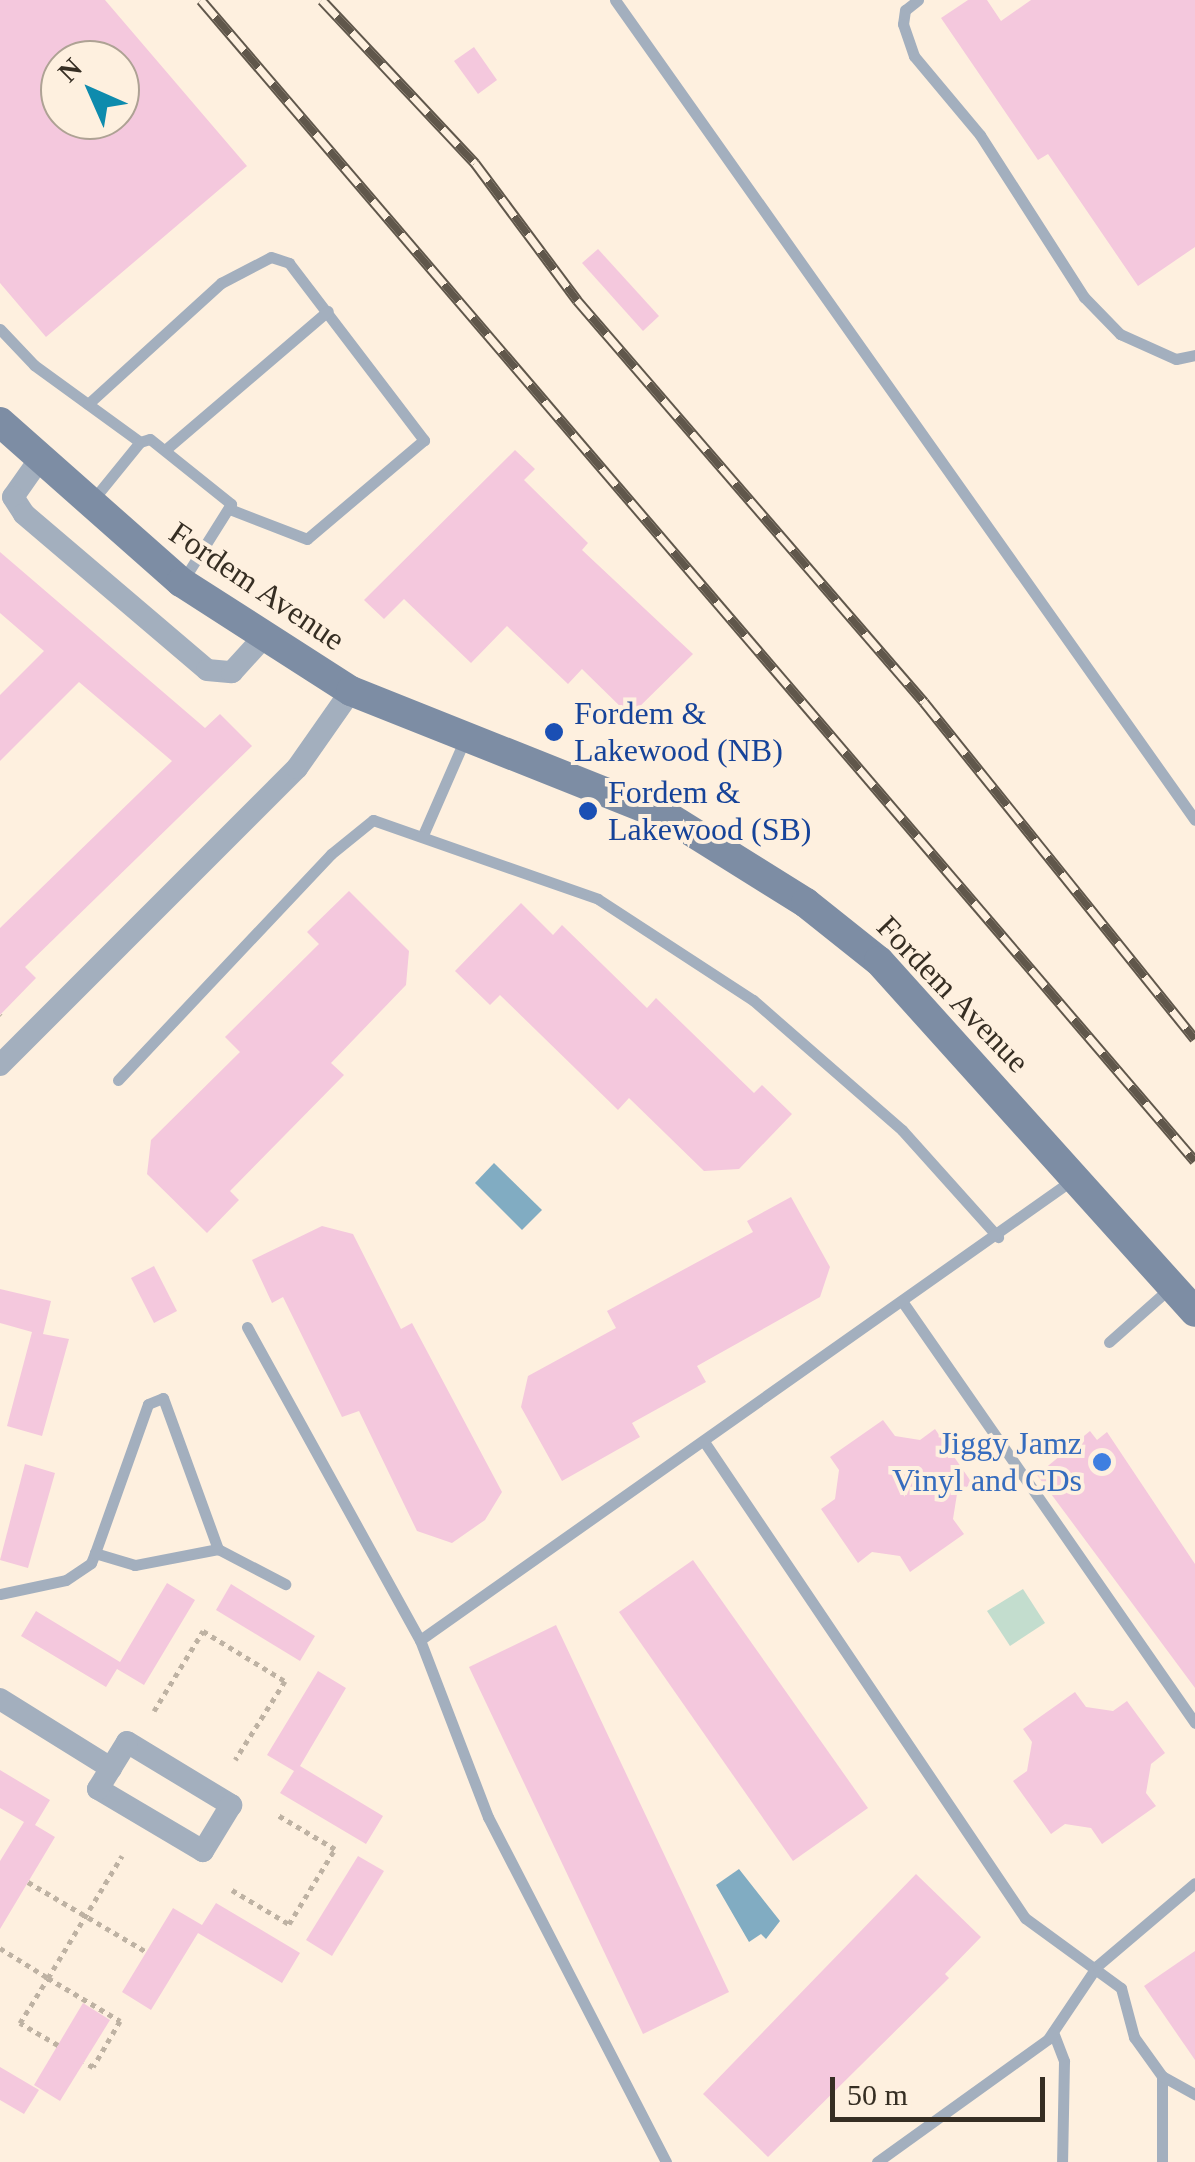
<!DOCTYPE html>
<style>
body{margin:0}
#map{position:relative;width:1195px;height:2162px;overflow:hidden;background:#fef0df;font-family:"Times New Roman",serif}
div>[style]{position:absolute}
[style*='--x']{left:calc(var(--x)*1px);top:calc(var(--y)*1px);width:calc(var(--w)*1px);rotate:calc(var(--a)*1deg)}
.green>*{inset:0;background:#c3ddce}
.water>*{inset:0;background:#81acc2}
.building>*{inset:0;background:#f4c8dd}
.path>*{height:5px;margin-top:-2.5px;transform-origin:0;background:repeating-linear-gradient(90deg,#beb2a3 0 5px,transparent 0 10px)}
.lane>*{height:11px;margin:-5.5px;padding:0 5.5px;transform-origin:5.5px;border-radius:5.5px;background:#a3afbe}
.street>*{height:22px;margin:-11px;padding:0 11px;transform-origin:11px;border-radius:11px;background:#a3afbe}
.secondary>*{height:30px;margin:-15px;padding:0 15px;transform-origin:15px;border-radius:15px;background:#7d8da4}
.rail>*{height:11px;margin-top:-5.5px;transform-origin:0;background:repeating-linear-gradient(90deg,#fef0df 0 22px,#60574b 0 44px);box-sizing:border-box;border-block:2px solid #60574b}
.dots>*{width:28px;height:28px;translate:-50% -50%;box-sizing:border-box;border:5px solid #fef0df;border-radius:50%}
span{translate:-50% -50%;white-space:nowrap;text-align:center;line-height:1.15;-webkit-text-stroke:8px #fef0df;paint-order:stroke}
.street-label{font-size:32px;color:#362e23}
.transit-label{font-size:32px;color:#164399}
.left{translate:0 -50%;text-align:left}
.shop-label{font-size:32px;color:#366cbe}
.right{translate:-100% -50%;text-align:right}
.north{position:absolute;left:40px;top:40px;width:100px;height:100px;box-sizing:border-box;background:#fef0df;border:2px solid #aea294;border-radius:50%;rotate:315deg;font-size:28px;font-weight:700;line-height:40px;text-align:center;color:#362e23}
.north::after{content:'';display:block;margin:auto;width:35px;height:45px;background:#0e8bad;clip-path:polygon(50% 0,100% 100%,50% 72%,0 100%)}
.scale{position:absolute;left:830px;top:2077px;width:215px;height:45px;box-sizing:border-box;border:5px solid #362e23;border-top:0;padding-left:12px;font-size:30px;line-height:35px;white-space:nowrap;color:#362e23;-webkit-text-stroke:8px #fef0df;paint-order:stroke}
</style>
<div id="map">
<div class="green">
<i style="clip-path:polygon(1023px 1589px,1045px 1623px,1010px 1646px,987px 1611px)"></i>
</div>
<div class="water">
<i style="clip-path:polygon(494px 1163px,542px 1210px,522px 1230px,475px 1183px)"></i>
<i style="clip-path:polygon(739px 1869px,780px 1921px,766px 1939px,761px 1934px,749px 1942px,716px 1885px)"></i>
</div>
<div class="building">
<i style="clip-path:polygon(evenodd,0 0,105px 0,247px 166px,46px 337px,0 283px,0 0,60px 60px,120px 60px,120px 120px,60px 120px,60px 60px)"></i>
<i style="clip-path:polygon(968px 0,987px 0,1001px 21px,1031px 0,1195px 0,1195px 247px,1138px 286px,1048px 154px,1038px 160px,941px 18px)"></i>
<i style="clip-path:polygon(474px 47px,497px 80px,478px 94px,454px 61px)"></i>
<i style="clip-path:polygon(598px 249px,659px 316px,643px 331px,582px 263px)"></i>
<i style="clip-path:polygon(515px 450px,535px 469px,524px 480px,588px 543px,582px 550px,693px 654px,630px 716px,582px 669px,568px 684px,507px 626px,471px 663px,404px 599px,384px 619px,364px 600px)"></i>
<i style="clip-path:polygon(0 552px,205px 728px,220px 714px,252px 746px,25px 967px,36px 978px,0 1015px,0 928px,172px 761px,79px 682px,0 761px,0 695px,44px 651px,0 613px)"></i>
<i style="clip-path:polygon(349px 891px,409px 951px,406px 985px,331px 1063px,344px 1075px,230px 1191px,239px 1200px,207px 1233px,147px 1174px,151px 1140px,240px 1052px,225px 1037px,319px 944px,307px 932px)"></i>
<i style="clip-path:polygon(521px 903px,553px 935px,562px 925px,647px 1008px,656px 998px,754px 1093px,762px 1085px,792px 1114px,739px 1169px,704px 1171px,629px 1098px,618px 1110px,500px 995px,490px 1005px,455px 971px)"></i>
<i style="clip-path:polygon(791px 1197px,830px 1267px,820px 1297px,697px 1366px,706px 1382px,632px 1423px,640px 1437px,562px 1481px,521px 1407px,528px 1376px,616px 1328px,607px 1311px,753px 1232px,747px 1221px)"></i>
<i style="clip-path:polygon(322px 1226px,353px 1234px,401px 1329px,412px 1323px,502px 1492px,485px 1520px,452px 1543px,417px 1531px,359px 1411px,342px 1417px,283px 1297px,272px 1303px,252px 1260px)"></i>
<i style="clip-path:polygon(154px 1266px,177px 1311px,154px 1323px,131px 1278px)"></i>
<i style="clip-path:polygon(0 1289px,51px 1301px,43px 1334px,69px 1339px,42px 1436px,7px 1426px,32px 1332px,0 1323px)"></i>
<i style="clip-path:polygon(883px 1420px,895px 1436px,920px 1440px,935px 1429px,972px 1483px,957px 1494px,953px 1519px,964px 1534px,910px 1572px,900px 1556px,872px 1552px,858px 1563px,821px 1509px,835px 1499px,839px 1470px,830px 1457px)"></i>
<i style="clip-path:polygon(1090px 1431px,1097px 1440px,1107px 1432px,1195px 1564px,1195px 1688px,1037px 1475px)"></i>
<i style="clip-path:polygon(25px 1464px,55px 1473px,28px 1568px,0 1560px)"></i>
<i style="clip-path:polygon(693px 1560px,868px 1808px,793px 1861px,619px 1612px)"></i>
<i style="clip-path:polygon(167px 1583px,195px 1600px,144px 1685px,117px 1669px,106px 1687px,21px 1636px,36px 1611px,120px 1662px)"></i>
<i style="clip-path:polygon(231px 1584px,315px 1636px,300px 1661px,216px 1610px)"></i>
<i style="clip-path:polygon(556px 1625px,729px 1992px,643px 2034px,469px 1667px)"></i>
<i style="clip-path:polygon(318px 1671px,346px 1688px,300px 1766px,383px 1816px,366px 1844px,280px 1793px,294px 1771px,267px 1755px)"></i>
<i style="clip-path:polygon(1075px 1692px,1086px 1707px,1113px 1711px,1127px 1701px,1165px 1753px,1151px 1764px,1146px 1793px,1156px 1806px,1102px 1844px,1091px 1828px,1065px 1824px,1051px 1834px,1013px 1781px,1027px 1771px,1032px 1742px,1023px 1729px)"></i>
<i style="clip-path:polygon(0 1770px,50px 1800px,35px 1825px,55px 1837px,0 1929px,0 1861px,24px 1822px,0 1808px)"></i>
<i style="clip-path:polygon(358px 1856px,384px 1871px,332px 1956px,306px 1940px)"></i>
<i style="clip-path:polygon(916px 1874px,981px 1937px,945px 1974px,949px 1978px,768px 2157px,703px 2094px)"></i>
<i style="clip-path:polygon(216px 1903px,300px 1953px,282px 1983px,198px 1933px,151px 2010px,122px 1992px,173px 1908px,202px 1925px)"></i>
<i style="clip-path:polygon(1195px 1951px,1195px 2060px,1144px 1986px)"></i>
<i style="clip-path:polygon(83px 2003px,110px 2020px,60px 2101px,34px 2085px)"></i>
<i style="clip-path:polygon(0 2067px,39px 2090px,24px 2114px,0 2100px)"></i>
</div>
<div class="path">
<i style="--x:0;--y:1015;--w:1;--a:45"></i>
<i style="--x:154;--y:1711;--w:94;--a:-58.5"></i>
<i style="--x:203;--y:1631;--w:96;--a:31.4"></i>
<i style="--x:285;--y:1681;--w:93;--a:122.3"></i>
<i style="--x:28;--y:1882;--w:138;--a:30.5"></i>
<i style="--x:232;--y:1890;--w:66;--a:30.8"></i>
<i style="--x:289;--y:1924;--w:88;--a:-58.5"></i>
<i style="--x:335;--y:1849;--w:69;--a:-149.3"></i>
<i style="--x:0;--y:1948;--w:57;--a:32"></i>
<i style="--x:48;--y:1978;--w:143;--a:-58.8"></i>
<i style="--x:58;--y:2045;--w:44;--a:-149.9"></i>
<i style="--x:20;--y:2023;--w:53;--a:-58.1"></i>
<i style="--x:48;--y:1978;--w:84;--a:30.8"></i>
<i style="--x:120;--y:2021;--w:53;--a:120.4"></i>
<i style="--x:93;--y:2067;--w:10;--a:-151"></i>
</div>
<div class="lane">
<i style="--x:615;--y:0;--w:1004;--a:54.73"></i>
<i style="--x:918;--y:0;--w:16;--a:142"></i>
<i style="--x:905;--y:10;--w:14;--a:98"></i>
<i style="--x:903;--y:24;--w:34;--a:71"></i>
<i style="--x:914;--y:56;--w:103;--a:50.1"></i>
<i style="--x:980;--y:135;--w:193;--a:57.3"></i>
<i style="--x:1084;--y:297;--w:52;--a:45.8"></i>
<i style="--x:1120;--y:334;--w:61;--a:24.1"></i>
<i style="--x:1176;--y:359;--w:19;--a:-12"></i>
<i style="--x:0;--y:329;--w:50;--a:46.6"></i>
<i style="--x:34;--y:365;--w:131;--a:36"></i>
<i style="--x:88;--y:404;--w:180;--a:-42.3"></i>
<i style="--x:221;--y:283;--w:56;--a:-27.5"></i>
<i style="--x:271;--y:257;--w:19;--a:18"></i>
<i style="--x:289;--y:263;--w:223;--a:52.7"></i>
<i style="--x:424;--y:440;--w:153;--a:139.8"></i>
<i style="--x:307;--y:539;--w:80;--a:-158.9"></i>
<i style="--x:165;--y:450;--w:214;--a:-40.5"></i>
<i style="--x:92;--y:501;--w:76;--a:-50.9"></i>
<i style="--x:140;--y:442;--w:10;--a:-17"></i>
<i style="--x:150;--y:439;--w:104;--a:38.7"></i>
<i style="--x:231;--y:504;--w:89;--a:122.1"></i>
<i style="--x:423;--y:835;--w:105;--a:-66.4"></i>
<i style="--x:118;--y:1080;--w:311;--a:-46.7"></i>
<i style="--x:331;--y:854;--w:54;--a:-39"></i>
<i style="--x:373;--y:820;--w:238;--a:19.3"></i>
<i style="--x:598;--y:899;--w:185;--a:33.1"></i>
<i style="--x:753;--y:1000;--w:198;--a:41.1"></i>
<i style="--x:902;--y:1130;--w:144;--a:48.1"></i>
<i style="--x:904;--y:1304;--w:510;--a:55.22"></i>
<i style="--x:247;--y:1327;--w:358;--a:61.1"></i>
<i style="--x:420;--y:1640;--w:190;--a:69"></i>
<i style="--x:488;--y:1817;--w:388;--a:62.7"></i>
<i style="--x:1109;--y:1342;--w:80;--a:-41.5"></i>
<i style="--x:705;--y:1443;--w:573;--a:56.03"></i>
<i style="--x:1025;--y:1918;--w:119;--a:36.1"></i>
<i style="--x:1121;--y:1988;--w:51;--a:75.1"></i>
<i style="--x:1134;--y:2037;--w:48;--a:54.3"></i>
<i style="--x:1162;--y:2076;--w:86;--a:90"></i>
<i style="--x:218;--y:1549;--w:76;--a:27.6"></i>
<i style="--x:0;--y:1594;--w:67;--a:-12"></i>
<i style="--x:66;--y:1580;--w:30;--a:-34"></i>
<i style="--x:91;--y:1563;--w:11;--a:-68"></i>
<i style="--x:95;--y:1553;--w:158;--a:-70.4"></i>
<i style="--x:148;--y:1404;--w:16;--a:-22"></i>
<i style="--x:163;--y:1398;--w:161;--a:70"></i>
<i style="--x:218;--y:1549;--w:85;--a:169.1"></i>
<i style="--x:135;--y:1565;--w:42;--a:-163.3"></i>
<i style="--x:420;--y:1640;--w:802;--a:-35.2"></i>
<i style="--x:1053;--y:2032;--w:31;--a:69"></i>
<i style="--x:1064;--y:2061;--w:101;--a:91.1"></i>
<i style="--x:1162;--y:2076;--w:38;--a:29"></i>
<i style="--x:877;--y:2162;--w:211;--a:-35.7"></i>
<i style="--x:1048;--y:2039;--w:88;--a:-56.1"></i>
<i style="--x:1097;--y:1966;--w:128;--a:-40.3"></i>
</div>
<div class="street">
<i style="--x:39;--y:460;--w:45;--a:125.1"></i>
<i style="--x:13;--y:497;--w:20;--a:57"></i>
<i style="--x:24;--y:514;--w:240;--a:40.4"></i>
<i style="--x:207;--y:670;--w:25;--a:5"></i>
<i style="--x:232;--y:672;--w:46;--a:-47.6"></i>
<i style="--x:0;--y:1065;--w:420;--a:-45"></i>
<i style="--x:297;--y:768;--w:94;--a:-55"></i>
<i style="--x:0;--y:1699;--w:131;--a:31.9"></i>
<i style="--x:127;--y:1742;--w:122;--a:31.2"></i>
<i style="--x:231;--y:1805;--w:54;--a:121.3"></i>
<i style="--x:203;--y:1851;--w:122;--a:-149.4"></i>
<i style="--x:98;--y:1789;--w:55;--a:-58.3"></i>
</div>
<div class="secondary">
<i style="--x:0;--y:422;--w:242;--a:41.5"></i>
<i style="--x:181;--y:582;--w:202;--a:32.7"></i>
<i style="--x:351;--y:691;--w:343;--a:21.7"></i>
<i style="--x:670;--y:818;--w:160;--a:32"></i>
<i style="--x:806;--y:903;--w:93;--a:38.5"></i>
<i style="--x:879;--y:961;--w:472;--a:48"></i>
</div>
<div class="rail">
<i style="--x:201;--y:0;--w:1528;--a:49.43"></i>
<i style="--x:322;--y:0;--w:224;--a:46.8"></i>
<i style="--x:475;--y:163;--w:171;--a:53.3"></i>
<i style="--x:577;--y:300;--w:531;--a:49.2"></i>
<i style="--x:924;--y:702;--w:432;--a:51.2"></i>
</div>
<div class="dots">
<i style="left:554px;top:732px;background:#1a4fb4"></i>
<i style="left:588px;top:811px;background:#1a4fb4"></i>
<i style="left:1102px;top:1462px;background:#3f7fe0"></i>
</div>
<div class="street-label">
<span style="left:257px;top:586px;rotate:34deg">Fordem Avenue</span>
<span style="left:953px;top:994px;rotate:46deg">Fordem Avenue</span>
</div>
<div class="transit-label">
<span class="left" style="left:574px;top:732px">Fordem &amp;<br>Lakewood (NB)</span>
<span class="left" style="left:608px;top:811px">Fordem &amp;<br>Lakewood (SB)</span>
</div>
<div class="shop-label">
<span class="right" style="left:1082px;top:1462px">Jiggy Jamz<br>Vinyl and CDs</span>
</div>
<div class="north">N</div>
<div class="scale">50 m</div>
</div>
